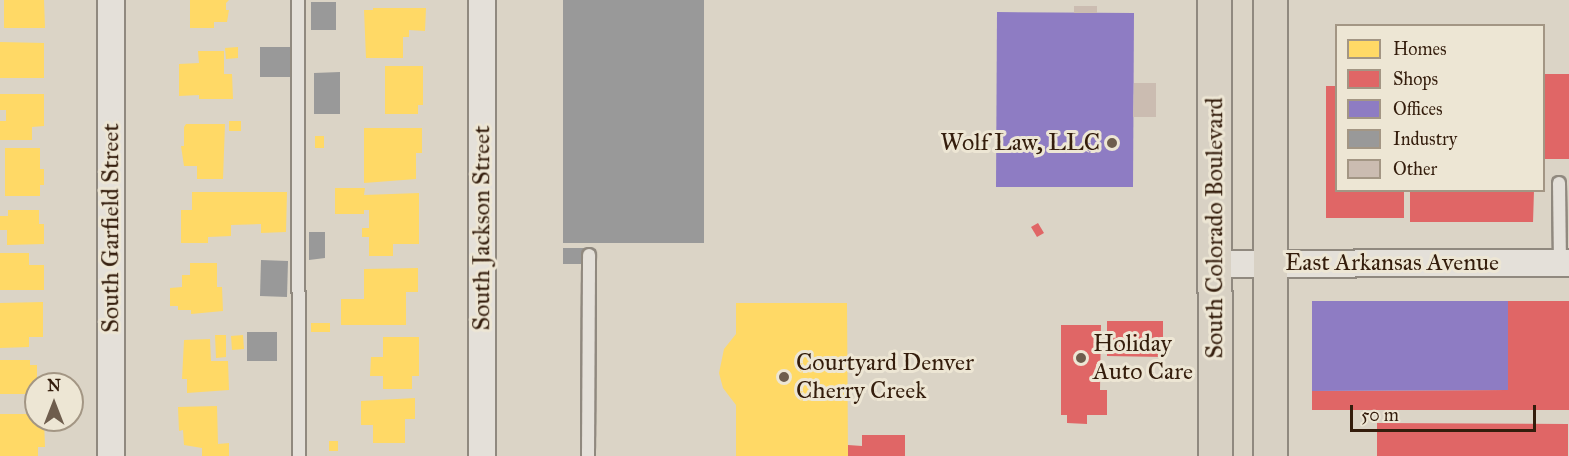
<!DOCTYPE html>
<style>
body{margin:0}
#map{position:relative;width:1569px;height:456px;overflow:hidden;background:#dbd4c6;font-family:"IM FELL Great Primer",serif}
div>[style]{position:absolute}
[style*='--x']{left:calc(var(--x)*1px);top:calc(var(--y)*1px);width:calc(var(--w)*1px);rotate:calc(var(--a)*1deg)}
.homes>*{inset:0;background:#ffd966}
.shops>*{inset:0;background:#e06666}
.offices>*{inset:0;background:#8e7cc3}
.industry>*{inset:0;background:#999}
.building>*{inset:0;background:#cbbcb1}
.roads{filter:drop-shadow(2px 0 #90897f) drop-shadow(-2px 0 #90897f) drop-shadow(0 2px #90897f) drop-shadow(0 -2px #90897f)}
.service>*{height:12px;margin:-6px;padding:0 6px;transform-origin:6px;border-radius:6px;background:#e4e0d9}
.minor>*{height:26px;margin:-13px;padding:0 13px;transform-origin:13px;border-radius:13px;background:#e4e0d9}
.primary>*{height:33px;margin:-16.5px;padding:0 16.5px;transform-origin:16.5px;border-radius:16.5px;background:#d8d1c4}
.dots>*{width:16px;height:16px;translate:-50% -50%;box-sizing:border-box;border:3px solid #ede6d4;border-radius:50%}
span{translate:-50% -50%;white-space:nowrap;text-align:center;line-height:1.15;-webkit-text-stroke:6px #ede6d4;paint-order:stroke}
.poi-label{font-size:24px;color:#341d0c}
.right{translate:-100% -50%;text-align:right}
.left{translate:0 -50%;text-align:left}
.street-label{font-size:24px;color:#341d0c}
.legend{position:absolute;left:1335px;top:24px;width:210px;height:168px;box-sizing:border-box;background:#ede6d4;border:2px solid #a39684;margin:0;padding:8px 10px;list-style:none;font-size:18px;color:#341d0c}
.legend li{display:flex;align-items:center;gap:12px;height:30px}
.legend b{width:30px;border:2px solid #a39684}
.north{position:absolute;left:24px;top:372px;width:60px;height:60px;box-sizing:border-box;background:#ede6d4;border:2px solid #a39684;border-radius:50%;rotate:0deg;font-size:16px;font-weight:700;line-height:24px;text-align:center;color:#341d0c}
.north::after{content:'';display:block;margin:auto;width:21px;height:27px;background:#6e5d4d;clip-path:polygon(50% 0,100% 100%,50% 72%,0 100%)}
.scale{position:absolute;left:1350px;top:405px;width:186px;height:27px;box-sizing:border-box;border:3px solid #341d0c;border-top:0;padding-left:8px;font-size:18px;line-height:21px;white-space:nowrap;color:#341d0c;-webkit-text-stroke:4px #ede6d4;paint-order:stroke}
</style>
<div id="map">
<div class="homes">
<i style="clip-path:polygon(4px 0,44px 0,45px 28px,4px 28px)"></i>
<i style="clip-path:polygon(190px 0,229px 0,226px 3px,226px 10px,229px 10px,227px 22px,214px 22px,214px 28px,190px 28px)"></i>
<i style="clip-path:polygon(373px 8px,426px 8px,425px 31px,409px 30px,409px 37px,403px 37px,403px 58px,366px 58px,364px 10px,373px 10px)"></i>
<i style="clip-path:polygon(0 42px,44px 43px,44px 78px,0 78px)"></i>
<i style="clip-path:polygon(238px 47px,238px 58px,226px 59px,225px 48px)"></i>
<i style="clip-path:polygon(198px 51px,224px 51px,224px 74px,232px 74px,233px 99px,199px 99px,199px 95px,179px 96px,179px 64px,199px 63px)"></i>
<i style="clip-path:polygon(385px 66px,423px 66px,423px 105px,418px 105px,418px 114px,385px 114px)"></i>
<i style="clip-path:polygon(0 94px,44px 94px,44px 126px,32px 127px,32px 140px,0 140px,0 121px,6px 121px,6px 110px,0 110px)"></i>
<i style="clip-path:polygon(229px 121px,241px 121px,241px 131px,229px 131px)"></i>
<i style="clip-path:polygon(186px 124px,225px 124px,223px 179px,197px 179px,197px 166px,184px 166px,181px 146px,184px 146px,184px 127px)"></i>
<i style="clip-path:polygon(364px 128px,422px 128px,422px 153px,416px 153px,416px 179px,364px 183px)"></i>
<i style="clip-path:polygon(315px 136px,324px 136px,324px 148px,315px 148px)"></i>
<i style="clip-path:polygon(5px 148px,40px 148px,40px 169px,44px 169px,44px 185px,40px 185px,40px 196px,5px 196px)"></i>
<i style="clip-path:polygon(335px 188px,365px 188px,364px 195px,419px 193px,419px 244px,393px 244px,393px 256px,369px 256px,369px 237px,362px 237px,362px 228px,369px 228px,369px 210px,364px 210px,364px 214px,335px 214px)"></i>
<i style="clip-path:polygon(192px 192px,287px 192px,286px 232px,261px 233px,261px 224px,231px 225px,231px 236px,208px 237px,208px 243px,181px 243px,181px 210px,192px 210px)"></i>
<i style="clip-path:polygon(8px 210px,39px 210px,39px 224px,44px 224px,44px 244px,7px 245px,7px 230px,0 230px,0 216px,8px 216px)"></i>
<i style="clip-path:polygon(0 253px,29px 253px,29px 265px,44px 265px,44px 290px,0 290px)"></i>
<i style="clip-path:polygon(190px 263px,217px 263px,217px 287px,222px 287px,223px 311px,191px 314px,191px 310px,178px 310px,178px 306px,170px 306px,170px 288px,182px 287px,182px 275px,190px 275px)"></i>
<i style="clip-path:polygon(418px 268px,418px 292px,406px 292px,406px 325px,341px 325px,341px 299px,364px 299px,364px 269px)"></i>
<i style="clip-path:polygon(43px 302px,43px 337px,29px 337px,29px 347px,0 348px,0 303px)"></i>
<i style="clip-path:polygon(736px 303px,847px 303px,848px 456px,736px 456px,736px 405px,723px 388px,719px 373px,724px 349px,736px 334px)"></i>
<i style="clip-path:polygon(311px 323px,330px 323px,330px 332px,311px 332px)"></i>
<i style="clip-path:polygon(215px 335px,226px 335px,226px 357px,216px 358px)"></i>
<i style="clip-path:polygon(243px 335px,244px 349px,232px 350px,231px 336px)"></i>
<i style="clip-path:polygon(383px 337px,419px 337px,419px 376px,412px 376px,412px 389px,383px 389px,383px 376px,370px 376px,371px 357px,383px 357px)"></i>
<i style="clip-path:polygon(210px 339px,211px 361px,228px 361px,229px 390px,187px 393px,187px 379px,182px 379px,184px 340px)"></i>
<i style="clip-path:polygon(0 360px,30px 360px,30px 365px,37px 365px,37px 377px,44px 377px,44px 384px,36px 384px,36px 394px,0 394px)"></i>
<i style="clip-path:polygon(415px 398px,415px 419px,405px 419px,405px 443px,373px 443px,373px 425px,361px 425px,361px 401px)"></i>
<i style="clip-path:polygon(217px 406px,218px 444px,229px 443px,229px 456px,202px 456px,202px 448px,184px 445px,183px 430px,179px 431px,178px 407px)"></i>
<i style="clip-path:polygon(0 414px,36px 414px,36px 420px,44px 420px,45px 447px,38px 447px,38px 456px,0 456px)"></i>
<i style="clip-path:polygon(329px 441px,338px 441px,338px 451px,329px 451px)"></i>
</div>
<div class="shops">
<i style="clip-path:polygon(1544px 74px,1569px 74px,1569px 159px,1544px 159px)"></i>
<i style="clip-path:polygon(1326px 86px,1336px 86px,1336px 190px,1404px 190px,1404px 218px,1326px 218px)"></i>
<i style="clip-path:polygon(1410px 190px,1534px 190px,1533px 222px,1410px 222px)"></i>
<i style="clip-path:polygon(1038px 223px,1044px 233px,1037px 237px,1031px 227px)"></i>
<i style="clip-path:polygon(1508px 301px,1569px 301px,1569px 410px,1312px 410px,1312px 391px,1508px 390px)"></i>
<i style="clip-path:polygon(1107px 321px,1163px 321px,1163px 357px,1107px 356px)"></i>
<i style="clip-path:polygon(1061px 325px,1101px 325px,1100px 390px,1107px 390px,1107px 415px,1087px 415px,1087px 424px,1067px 423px,1067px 415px,1061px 415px)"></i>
<i style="clip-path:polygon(1377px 423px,1568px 424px,1568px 456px,1377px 456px)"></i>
<i style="clip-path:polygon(862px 435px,905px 435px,905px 456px,848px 456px,848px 445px,862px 446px)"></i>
</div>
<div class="offices">
<i style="clip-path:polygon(997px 12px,1134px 13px,1133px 187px,996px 187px)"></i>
<i style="clip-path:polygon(1312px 301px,1508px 301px,1508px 390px,1312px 391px)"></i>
</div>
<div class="industry">
<i style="clip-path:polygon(563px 0,704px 0,704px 243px,563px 243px)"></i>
<i style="clip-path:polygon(311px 2px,336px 2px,336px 30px,311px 30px)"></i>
<i style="clip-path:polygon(260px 47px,291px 47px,291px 77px,260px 77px)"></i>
<i style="clip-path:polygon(340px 72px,340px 114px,314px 114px,314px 73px)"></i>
<i style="clip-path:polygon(309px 232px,325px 232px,325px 258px,309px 260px)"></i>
<i style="clip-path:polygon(563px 248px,585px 248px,585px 264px,563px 264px)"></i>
<i style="clip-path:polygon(261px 260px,288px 261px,287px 297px,260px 296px)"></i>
<i style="clip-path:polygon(247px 332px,277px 332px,277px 361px,247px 361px)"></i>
</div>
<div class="building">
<i style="clip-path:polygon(1074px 6px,1097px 6px,1097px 13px,1074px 13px)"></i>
<i style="clip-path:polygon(1134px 83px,1156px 83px,1156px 117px,1133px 117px)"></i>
</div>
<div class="roads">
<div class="service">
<i style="--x:298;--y:0;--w:456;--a:89.9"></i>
<i style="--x:1559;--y:183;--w:80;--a:89.3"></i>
<i style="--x:588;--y:456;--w:201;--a:-89.7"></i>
</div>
<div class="minor">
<i style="--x:482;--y:0;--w:456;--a:90"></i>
<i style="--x:1215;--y:264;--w:354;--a:-0.2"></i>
<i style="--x:111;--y:456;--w:456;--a:-90"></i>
</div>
<div class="primary">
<i style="--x:1214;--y:0;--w:456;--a:89.9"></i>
<i style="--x:1270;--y:456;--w:456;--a:-90"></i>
</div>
</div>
<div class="dots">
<i style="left:1112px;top:143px;background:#6e5d4d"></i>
<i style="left:1081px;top:358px;background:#6e5d4d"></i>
<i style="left:784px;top:377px;background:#6e5d4d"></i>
</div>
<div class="poi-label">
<span class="right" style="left:1100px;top:143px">Wolf Law, LLC</span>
<span class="left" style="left:1093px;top:358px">Holiday<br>Auto Care</span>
<span class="left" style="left:796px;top:377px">Courtyard Denver<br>Cherry Creek</span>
</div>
<div class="street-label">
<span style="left:111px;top:228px;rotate:-90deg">South Garfield Street</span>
<span style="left:482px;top:228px;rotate:-90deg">South Jackson Street</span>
<span style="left:1215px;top:228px;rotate:-90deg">South Colorado Boulevard</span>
<span style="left:1392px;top:263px">East Arkansas Avenue</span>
</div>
<ul class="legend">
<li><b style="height:16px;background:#ffd966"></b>Homes</li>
<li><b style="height:16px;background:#e06666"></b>Shops</li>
<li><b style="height:16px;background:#8e7cc3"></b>Offices</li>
<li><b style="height:16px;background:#999"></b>Industry</li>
<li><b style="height:16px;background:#cbbcb1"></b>Other</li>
</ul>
<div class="north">N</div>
<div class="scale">50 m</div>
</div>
